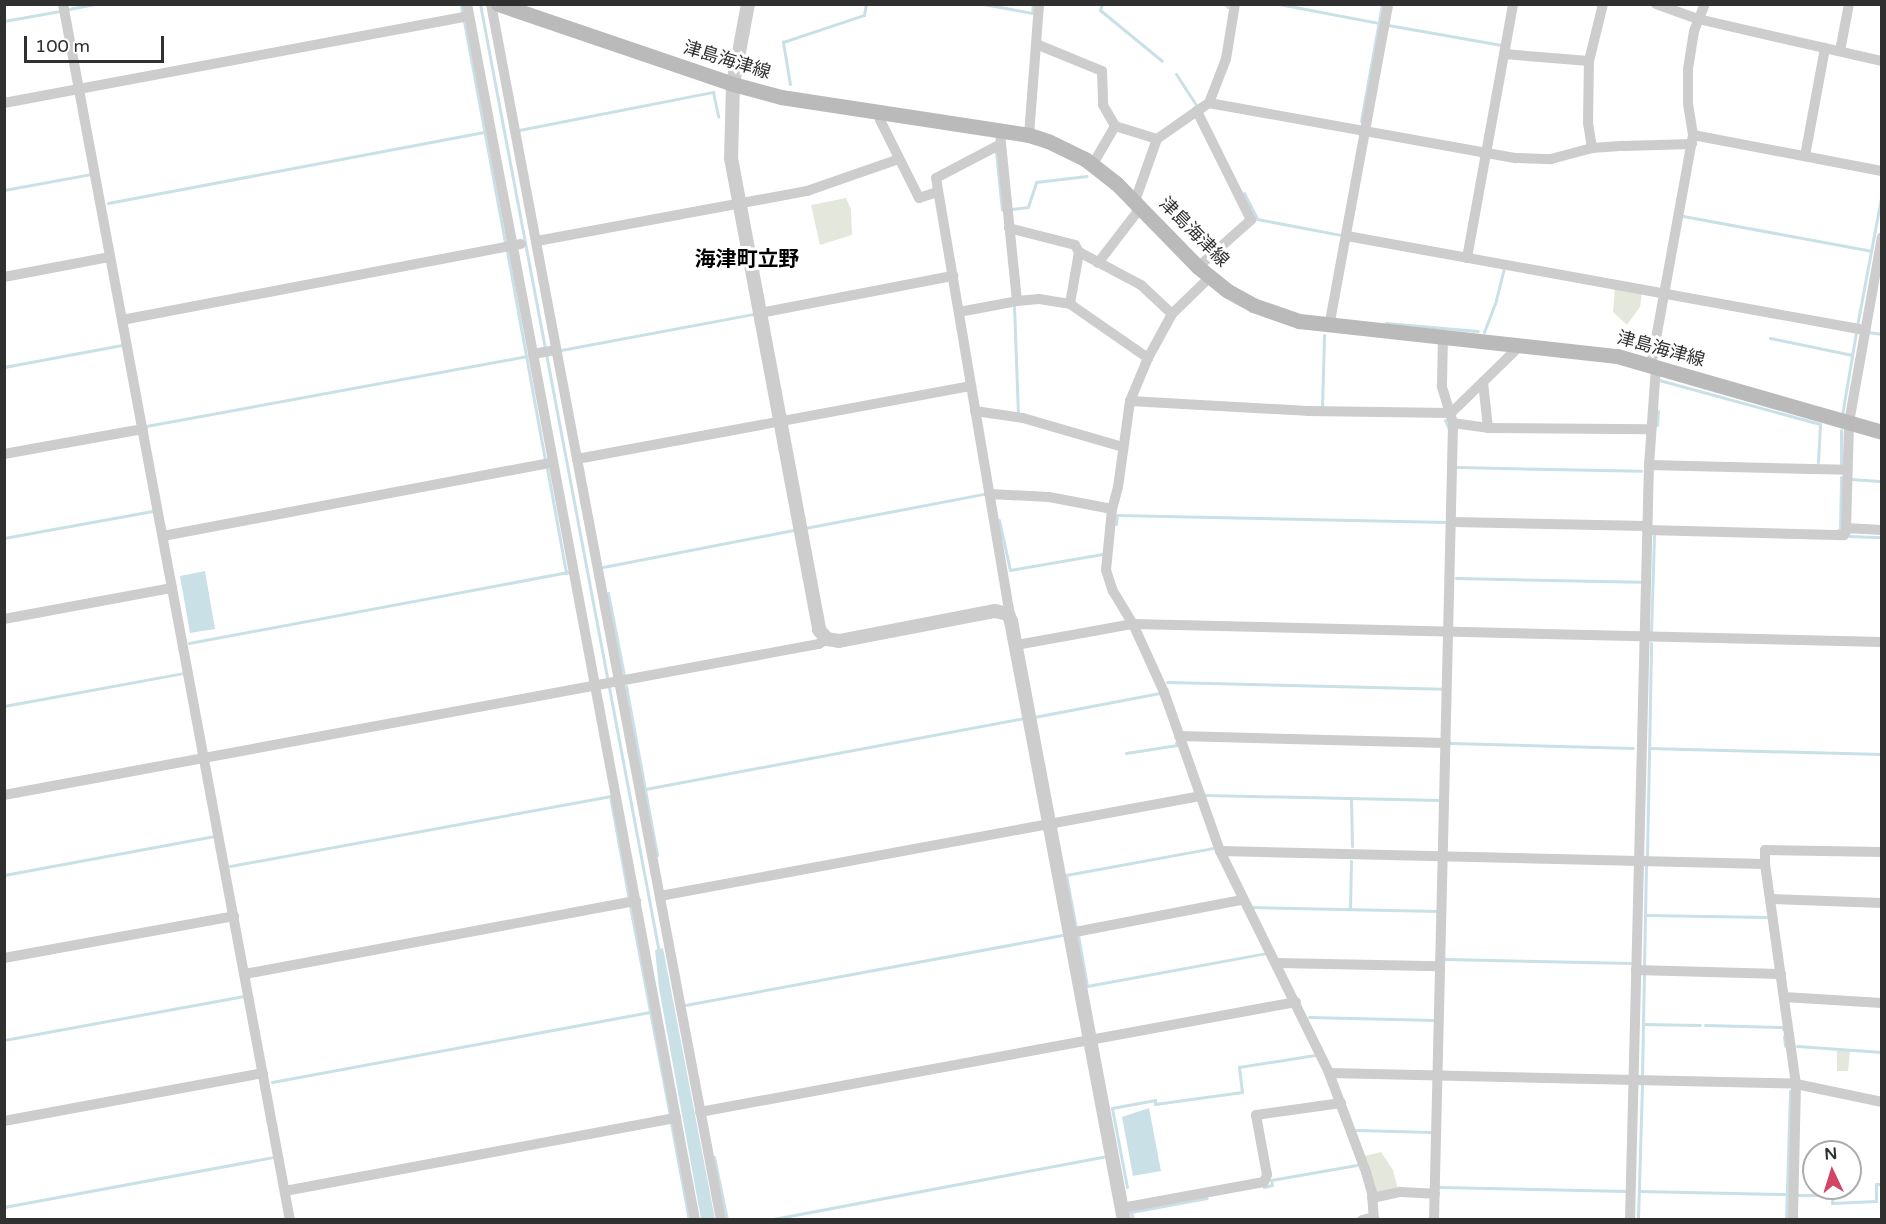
<!DOCTYPE html>
<meta charset="utf-8">
<style>
body{margin:0}
#map{position:relative;width:1886px;height:1224px;overflow:hidden;background:#fff;font-family:"Varela Round","Noto Sans JP",sans-serif}
div>[style]{position:absolute}
[style*='--x']{left:calc(var(--x)*1px);top:calc(var(--y)*1px);width:calc(var(--w)*1px);rotate:calc(var(--a)*1deg)}
.green>*{inset:0;background:#e4e8dc}
.water>*{inset:0;background:#cae0e7}
.stream>*{height:3px;margin:-1.5px;padding:0 1.5px;transform-origin:1.5px;border-radius:1.5px;background:#cae0e7}
.minor>*{height:10px;margin:-5px;padding:0 5px;transform-origin:5px;border-radius:5px;background:#cdcdcd}
.tertiary>*{height:14px;margin:-7px;padding:0 7px;transform-origin:7px;border-radius:7px;background:#cdcdcd}
.secondary>*{height:15px;margin:-7.5px;padding:0 7.5px;transform-origin:7.5px;border-radius:7.5px;background:#bababa}
span{translate:-50% -50%;white-space:nowrap;text-align:center;line-height:1.15;-webkit-text-stroke:6px #fff;paint-order:stroke}
.street-label{font-size:18px;color:#303030}
.quarter-label{font-size:21px;color:#000;font-weight:700}
.frame{position:absolute;inset:0;border:6px solid #303030;pointer-events:none}
.north{position:absolute;left:1802px;top:1140px;width:60px;height:60px;box-sizing:border-box;background:#fff;border:2px solid #acacac;border-radius:50%;rotate:356deg;font-size:16px;font-weight:700;line-height:24px;text-align:center;color:#303030}
.north::after{content:'';display:block;margin:auto;width:21px;height:27px;background:#d34564;clip-path:polygon(50% 0,100% 100%,50% 72%,0 100%)}
.scale{position:absolute;left:24px;top:36px;width:140px;height:27px;box-sizing:border-box;border:3px solid #303030;border-top:0;padding-left:8px;font-size:18px;line-height:21px;white-space:nowrap;color:#303030;-webkit-text-stroke:4px #fff;paint-order:stroke}
</style>
<div id="map">
<div class="green">
<i style="clip-path:polygon(846px 198px,851px 209px,852px 235px,820px 245px,811px 205px)"></i>
<i style="clip-path:polygon(1615px 288px,1642px 293px,1640px 307px,1627px 325px,1613px 312px)"></i>
<i style="clip-path:polygon(1837px 1051px,1850px 1051px,1848px 1071px,1837px 1071px)"></i>
<i style="clip-path:polygon(1381px 1152px,1393px 1170px,1398px 1189px,1377px 1194px,1365px 1156px)"></i>
</div>
<div class="water">
<i style="clip-path:polygon(205px 571px,215px 629px,190px 633px,180px 576px)"></i>
<i style="clip-path:polygon(663px 948px,715px 1219px,701px 1219px,659px 988px,655px 950px)"></i>
<i style="clip-path:polygon(1149px 1108px,1161px 1171px,1133px 1176px,1122px 1117px)"></i>
</div>
<div class="stream">
<i style="--x:461;--y:4;--w:9;--a:84"></i>
<i style="--x:480;--y:4;--w:965;--a:79.31"></i>
<i style="--x:983;--y:4;--w:50;--a:10.4"></i>
<i style="--x:1032;--y:13;--w:9;--a:-84"></i>
<i style="--x:1102;--y:4;--w:6;--a:108"></i>
<i style="--x:1100;--y:10;--w:80;--a:39.4"></i>
<i style="--x:1225;--y:4;--w:4;--a:45"></i>
<i style="--x:1279;--y:4;--w:102;--a:10.8"></i>
<i style="--x:69;--y:9;--w:25;--a:-11"></i>
<i style="--x:4;--y:21;--w:57;--a:-10.1"></i>
<i style="--x:464;--y:21;--w:226;--a:79.5"></i>
<i style="--x:1388;--y:25;--w:115;--a:10"></i>
<i style="--x:1176;--y:74;--w:37;--a:57"></i>
<i style="--x:790;--y:84;--w:43;--a:-99.5"></i>
<i style="--x:783;--y:42;--w:85;--a:-18.4"></i>
<i style="--x:864;--y:15;--w:11;--a:-80"></i>
<i style="--x:1361;--y:121;--w:119;--a:-79.8"></i>
<i style="--x:519;--y:130;--w:198;--a:-11.1"></i>
<i style="--x:713;--y:92;--w:25;--a:78"></i>
<i style="--x:996;--y:152;--w:58;--a:84.1"></i>
<i style="--x:4;--y:190;--w:88;--a:-10.4"></i>
<i style="--x:1244;--y:193;--w:29;--a:63"></i>
<i style="--x:1257;--y:219;--w:86;--a:10.8"></i>
<i style="--x:108;--y:203;--w:384;--a:-10.7"></i>
<i style="--x:1012;--y:209;--w:16;--a:-7"></i>
<i style="--x:1028;--y:207;--w:26;--a:-72"></i>
<i style="--x:1036;--y:182;--w:51;--a:-6.7"></i>
<i style="--x:1683;--y:216;--w:191;--a:10.5"></i>
<i style="--x:507;--y:251;--w:213;--a:79.7"></i>
<i style="--x:1014;--y:306;--w:108;--a:87.9"></i>
<i style="--x:1386;--y:323;--w:92;--a:5"></i>
<i style="--x:1857;--y:326;--w:135;--a:-79.4"></i>
<i style="--x:1484;--y:332;--w:34;--a:-69"></i>
<i style="--x:1496;--y:300;--w:32;--a:-76"></i>
<i style="--x:1868;--y:332;--w:14;--a:8"></i>
<i style="--x:1770;--y:338;--w:84;--a:11.7"></i>
<i style="--x:561;--y:350;--w:195;--a:-10.6"></i>
<i style="--x:4;--y:367;--w:120;--a:-10.6"></i>
<i style="--x:1659;--y:380;--w:167;--a:15.3"></i>
<i style="--x:1820;--y:424;--w:38;--a:93"></i>
<i style="--x:1322;--y:408;--w:73;--a:-88.4"></i>
<i style="--x:1842;--y:415;--w:84;--a:-80.4"></i>
<i style="--x:1445;--y:420;--w:10;--a:66"></i>
<i style="--x:1657;--y:425;--w:14;--a:-86"></i>
<i style="--x:146;--y:426;--w:386;--a:-10.4"></i>
<i style="--x:1841;--y:466;--w:36;--a:-90"></i>
<i style="--x:1457;--y:467;--w:184;--a:1.2"></i>
<i style="--x:547;--y:468;--w:107;--a:79.7"></i>
<i style="--x:1851;--y:479;--w:31;--a:4"></i>
<i style="--x:999;--y:520;--w:51;--a:77.6"></i>
<i style="--x:1010;--y:570;--w:94;--a:-9.8"></i>
<i style="--x:1116;--y:524;--w:9;--a:-84"></i>
<i style="--x:1117;--y:515;--w:330;--a:1.2"></i>
<i style="--x:1447;--y:522;--w:2;--a:-90"></i>
<i style="--x:805;--y:528;--w:182;--a:-10.8"></i>
<i style="--x:1838;--y:530;--w:2;--a:0"></i>
<i style="--x:1840;--y:530;--w:53;--a:-88.9"></i>
<i style="--x:1849;--y:536;--w:33;--a:2"></i>
<i style="--x:4;--y:538;--w:151;--a:-10.3"></i>
<i style="--x:603;--y:567;--w:194;--a:-11"></i>
<i style="--x:1456;--y:578;--w:184;--a:1.2"></i>
<i style="--x:608;--y:593;--w:84;--a:79"></i>
<i style="--x:1651;--y:632;--w:97;--a:-88.2"></i>
<i style="--x:189;--y:643;--w:387;--a:-10.6"></i>
<i style="--x:1167;--y:682;--w:277;--a:1.4"></i>
<i style="--x:626;--y:686;--w:172;--a:79.6"></i>
<i style="--x:4;--y:706;--w:182;--a:-10.4"></i>
<i style="--x:1034;--y:717;--w:128;--a:-10.8"></i>
<i style="--x:1160;--y:693;--w:3;--a:72"></i>
<i style="--x:1451;--y:743;--w:182;--a:1.6"></i>
<i style="--x:1649;--y:748;--w:233;--a:1.5"></i>
<i style="--x:1126;--y:753;--w:52;--a:-8.9"></i>
<i style="--x:1177;--y:745;--w:3;--a:-108"></i>
<i style="--x:645;--y:789;--w:387;--a:-10.6"></i>
<i style="--x:1205;--y:795;--w:235;--a:1.2"></i>
<i style="--x:1440;--y:800;--w:3;--a:-90"></i>
<i style="--x:1351;--y:798;--w:48;--a:88.8"></i>
<i style="--x:1647;--y:857;--w:214;--a:-88.9"></i>
<i style="--x:230;--y:866;--w:386;--a:-10.4"></i>
<i style="--x:610;--y:796;--w:106;--a:79.6"></i>
<i style="--x:4;--y:875;--w:214;--a:-10.5"></i>
<i style="--x:630;--y:906;--w:214;--a:79.2"></i>
<i style="--x:1251;--y:907;--w:187;--a:1.2"></i>
<i style="--x:1350;--y:909;--w:48;--a:-88.8"></i>
<i style="--x:1645;--y:915;--w:124;--a:0.9"></i>
<i style="--x:1076;--y:928;--w:54;--a:-100.7"></i>
<i style="--x:1066;--y:875;--w:149;--a:-10.4"></i>
<i style="--x:1078;--y:935;--w:52;--a:80"></i>
<i style="--x:1087;--y:986;--w:182;--a:-10.4"></i>
<i style="--x:1445;--y:959;--w:186;--a:1.2"></i>
<i style="--x:1644;--y:968;--w:104;--a:-88.9"></i>
<i style="--x:685;--y:1005;--w:385;--a:-10.5"></i>
<i style="--x:1309;--y:1017;--w:127;--a:1.4"></i>
<i style="--x:1643;--y:1024;--w:57;--a:1"></i>
<i style="--x:1705;--y:1025;--w:78;--a:1.5"></i>
<i style="--x:1783;--y:1027;--w:2;--a:90"></i>
<i style="--x:1784;--y:1036;--w:10;--a:84"></i>
<i style="--x:4;--y:1040;--w:244;--a:-10.4"></i>
<i style="--x:1797;--y:1046;--w:85;--a:4"></i>
<i style="--x:1642;--y:1076;--w:102;--a:-88.9"></i>
<i style="--x:272;--y:1082;--w:384;--a:-10.5"></i>
<i style="--x:671;--y:1123;--w:99;--a:79.5"></i>
<i style="--x:1356;--y:1130;--w:76;--a:1.5"></i>
<i style="--x:714;--y:1157;--w:64;--a:78.3"></i>
<i style="--x:1127;--y:1187;--w:80;--a:-100.8"></i>
<i style="--x:1112;--y:1108;--w:44;--a:-10.5"></i>
<i style="--x:1155;--y:1100;--w:4;--a:90"></i>
<i style="--x:1155;--y:1104;--w:88;--a:-7.9"></i>
<i style="--x:1242;--y:1092;--w:25;--a:-97"></i>
<i style="--x:1239;--y:1067;--w:77;--a:-9"></i>
<i style="--x:1264;--y:1187;--w:8;--a:-14"></i>
<i style="--x:1272;--y:1185;--w:5;--a:-101"></i>
<i style="--x:1271;--y:1180;--w:87;--a:-9.9"></i>
<i style="--x:1439;--y:1187;--w:187;--a:1.2"></i>
<i style="--x:1639;--y:1191;--w:148;--a:1.2"></i>
<i style="--x:1797;--y:1195;--w:36;--a:0"></i>
<i style="--x:1833;--y:1195;--w:8;--a:97"></i>
<i style="--x:1832;--y:1203;--w:44;--a:-2.6"></i>
<i style="--x:1876;--y:1201;--w:17;--a:-90"></i>
<i style="--x:1876;--y:1184;--w:6;--a:0"></i>
<i style="--x:4;--y:1207;--w:275;--a:-10.5"></i>
<i style="--x:1131;--y:1212;--w:77;--a:-10.4"></i>
<i style="--x:1131;--y:1212;--w:8;--a:76"></i>
<i style="--x:768;--y:1220;--w:341;--a:-10.7"></i>
<i style="--x:1638;--y:1220;--w:135;--a:-88.3"></i>
<i style="--x:1786;--y:1220;--w:129;--a:-88.2"></i>
</div>
<div class="minor">
<i style="--x:63;--y:4;--w:1237;--a:79.43"></i>
<i style="--x:467;--y:4;--w:356;--a:79.3"></i>
<i style="--x:533;--y:354;--w:23;--a:-10"></i>
<i style="--x:491;--y:4;--w:1238;--a:79.29"></i>
<i style="--x:1656;--y:4;--w:45;--a:19.7"></i>
<i style="--x:1698;--y:19;--w:189;--a:12.9"></i>
<i style="--x:1036;--y:44;--w:71;--a:22.2"></i>
<i style="--x:1102;--y:71;--w:34;--a:88"></i>
<i style="--x:1103;--y:105;--w:24;--a:60"></i>
<i style="--x:1840;--y:51;--w:48;--a:-79.2"></i>
<i style="--x:1504;--y:54;--w:85;--a:4.7"></i>
<i style="--x:4;--y:103;--w:473;--a:-10.6"></i>
<i style="--x:1209;--y:103;--w:312;--a:10.2"></i>
<i style="--x:1516;--y:158;--w:35;--a:2"></i>
<i style="--x:1551;--y:159;--w:42;--a:-15"></i>
<i style="--x:1592;--y:148;--w:31;--a:-4"></i>
<i style="--x:1623;--y:146;--w:69;--a:-1.7"></i>
<i style="--x:881;--y:113;--w:7;--a:98"></i>
<i style="--x:880;--y:120;--w:87;--a:63.4"></i>
<i style="--x:919;--y:198;--w:20;--a:-18"></i>
<i style="--x:1000;--y:130;--w:14;--a:86"></i>
<i style="--x:1001;--y:144;--w:73;--a:152.4"></i>
<i style="--x:936;--y:178;--w:449;--a:80.4"></i>
<i style="--x:1029;--y:135;--w:131;--a:-85.6"></i>
<i style="--x:1693;--y:135;--w:192;--a:10.8"></i>
<i style="--x:1592;--y:148;--w:25;--a:-99"></i>
<i style="--x:1588;--y:123;--w:62;--a:-89.1"></i>
<i style="--x:1589;--y:61;--w:59;--a:-76.2"></i>
<i style="--x:1805;--y:156;--w:110;--a:-79.5"></i>
<i style="--x:1093;--y:164;--w:44;--a:-59.9"></i>
<i style="--x:1115;--y:126;--w:44;--a:17.2"></i>
<i style="--x:1135;--y:201;--w:66;--a:-70.5"></i>
<i style="--x:1157;--y:139;--w:49;--a:-35"></i>
<i style="--x:1009;--y:228;--w:68;--a:14.4"></i>
<i style="--x:1075;--y:245;--w:8;--a:60"></i>
<i style="--x:1079;--y:252;--w:70;--a:28"></i>
<i style="--x:1141;--y:285;--w:42;--a:43.1"></i>
<i style="--x:1347;--y:236;--w:526;--a:10.29"></i>
<i style="--x:1882;--y:237;--w:189;--a:100.1"></i>
<i style="--x:1849;--y:423;--w:105;--a:91.6"></i>
<i style="--x:1846;--y:528;--w:36;--a:3"></i>
<i style="--x:537;--y:241;--w:275;--a:-10.5"></i>
<i style="--x:807;--y:191;--w:97;--a:-19.2"></i>
<i style="--x:1467;--y:258;--w:258;--a:-79.7"></i>
<i style="--x:1098;--y:263;--w:71;--a:-52.5"></i>
<i style="--x:1198;--y:267;--w:71;--a:-41.6"></i>
<i style="--x:1251;--y:220;--w:122;--a:-116.4"></i>
<i style="--x:1197;--y:111;--w:14;--a:-34"></i>
<i style="--x:1209;--y:103;--w:47;--a:-68.9"></i>
<i style="--x:1226;--y:59;--w:56;--a:-80.7"></i>
<i style="--x:4;--y:277;--w:108;--a:-10.7"></i>
<i style="--x:1210;--y:277;--w:53;--a:135.8"></i>
<i style="--x:1172;--y:314;--w:50;--a:118.6"></i>
<i style="--x:1148;--y:358;--w:47;--a:112.7"></i>
<i style="--x:1130;--y:401;--w:87;--a:97.9"></i>
<i style="--x:1118;--y:487;--w:23;--a:105"></i>
<i style="--x:1112;--y:509;--w:61;--a:95.6"></i>
<i style="--x:1106;--y:570;--w:22;--a:72"></i>
<i style="--x:1113;--y:591;--w:39;--a:59"></i>
<i style="--x:1133;--y:624;--w:75;--a:65.5"></i>
<i style="--x:1164;--y:692;--w:169;--a:70.6"></i>
<i style="--x:1220;--y:851;--w:247;--a:63.8"></i>
<i style="--x:1329;--y:1073;--w:106;--a:69.5"></i>
<i style="--x:1366;--y:1172;--w:22;--a:74"></i>
<i style="--x:1372;--y:1193;--w:27;--a:86"></i>
<i style="--x:1017;--y:301;--w:22;--a:-5"></i>
<i style="--x:1039;--y:299;--w:31;--a:9"></i>
<i style="--x:1070;--y:304;--w:95;--a:34.7"></i>
<i style="--x:1070;--y:304;--w:53;--a:-80.2"></i>
<i style="--x:959;--y:312;--w:59;--a:-10.7"></i>
<i style="--x:1017;--y:301;--w:158;--a:-95.8"></i>
<i style="--x:760;--y:313;--w:197;--a:-10.9"></i>
<i style="--x:122;--y:320;--w:406;--a:-10.8"></i>
<i style="--x:1329;--y:327;--w:328;--a:-79.6"></i>
<i style="--x:533;--y:354;--w:881;--a:79.4"></i>
<i style="--x:1651;--y:366;--w:235;--a:-79.7"></i>
<i style="--x:1693;--y:135;--w:33;--a:-99"></i>
<i style="--x:1688;--y:102;--w:33;--a:-90"></i>
<i style="--x:1688;--y:69;--w:38;--a:-81"></i>
<i style="--x:1694;--y:31;--w:29;--a:-68"></i>
<i style="--x:1483;--y:382;--w:46;--a:83.8"></i>
<i style="--x:1130;--y:401;--w:177;--a:3.2"></i>
<i style="--x:1307;--y:411;--w:144;--a:0.8"></i>
<i style="--x:1451;--y:413;--w:98;--a:-44.2"></i>
<i style="--x:975;--y:411;--w:49;--a:8.3"></i>
<i style="--x:1023;--y:418;--w:104;--a:16.2"></i>
<i style="--x:1453;--y:423;--w:35;--a:8"></i>
<i style="--x:1488;--y:428;--w:162;--a:0.4"></i>
<i style="--x:4;--y:454;--w:141;--a:-10.2"></i>
<i style="--x:577;--y:459;--w:401;--a:-10.5"></i>
<i style="--x:1649;--y:465;--w:198;--a:1.4"></i>
<i style="--x:989;--y:494;--w:60;--a:2.9"></i>
<i style="--x:1049;--y:497;--w:64;--a:10.8"></i>
<i style="--x:1452;--y:522;--w:195;--a:1.2"></i>
<i style="--x:1647;--y:530;--w:197;--a:1.5"></i>
<i style="--x:1844;--y:535;--w:8;--a:-60"></i>
<i style="--x:163;--y:536;--w:397;--a:-10.7"></i>
<i style="--x:4;--y:619;--w:171;--a:-10.5"></i>
<i style="--x:1016;--y:645;--w:119;--a:-10.2"></i>
<i style="--x:1133;--y:624;--w:749;--a:1.38"></i>
<i style="--x:1179;--y:736;--w:267;--a:1.5"></i>
<i style="--x:4;--y:795;--w:829;--a:-10.5"></i>
<i style="--x:819;--y:644;--w:9;--a:-32"></i>
<i style="--x:1220;--y:851;--w:545;--a:1.37"></i>
<i style="--x:1765;--y:864;--w:222;--a:82"></i>
<i style="--x:1796;--y:1084;--w:136;--a:91.3"></i>
<i style="--x:1765;--y:864;--w:14;--a:-90"></i>
<i style="--x:1765;--y:850;--w:117;--a:1"></i>
<i style="--x:660;--y:896;--w:549;--a:-10.49"></i>
<i style="--x:1771;--y:899;--w:111;--a:2.1"></i>
<i style="--x:1070;--y:933;--w:175;--a:-10.9"></i>
<i style="--x:4;--y:958;--w:234;--a:-10.3"></i>
<i style="--x:1277;--y:963;--w:163;--a:1.1"></i>
<i style="--x:1636;--y:970;--w:145;--a:1.6"></i>
<i style="--x:245;--y:974;--w:398;--a:-10.6"></i>
<i style="--x:1784;--y:997;--w:98;--a:3.5"></i>
<i style="--x:1329;--y:1073;--w:467;--a:1.3"></i>
<i style="--x:1796;--y:1084;--w:88;--a:11.8"></i>
<i style="--x:700;--y:1112;--w:606;--a:-10.46"></i>
<i style="--x:4;--y:1121;--w:263;--a:-10.5"></i>
<i style="--x:285;--y:1191;--w:398;--a:-10.6"></i>
<i style="--x:1372;--y:1198;--w:29;--a:-12"></i>
<i style="--x:1400;--y:1192;--w:35;--a:3"></i>
<i style="--x:1122;--y:1208;--w:144;--a:-10.4"></i>
<i style="--x:1264;--y:1182;--w:8;--a:-67"></i>
<i style="--x:1267;--y:1175;--w:61;--a:-100.4"></i>
<i style="--x:1256;--y:1115;--w:86;--a:-8"></i>
<i style="--x:1362;--y:1220;--w:12;--a:-14"></i>
<i style="--x:1434;--y:1220;--w:797;--a:-88.63"></i>
<i style="--x:1453;--y:423;--w:39;--a:-107"></i>
<i style="--x:1442;--y:386;--w:50;--a:-88.9"></i>
<i style="--x:1630;--y:1220;--w:755;--a:-88.56"></i>
<i style="--x:1649;--y:465;--w:98;--a:-85.9"></i>
</div>
<div class="tertiary">
<i style="--x:748;--y:4;--w:81;--a:100.6"></i>
<i style="--x:733;--y:84;--w:74;--a:91.5"></i>
<i style="--x:731;--y:158;--w:480;--a:79.4"></i>
<i style="--x:819;--y:630;--w:12;--a:48"></i>
<i style="--x:827;--y:639;--w:12;--a:9"></i>
<i style="--x:839;--y:641;--w:159;--a:-10.9"></i>
<i style="--x:995;--y:611;--w:13;--a:13"></i>
<i style="--x:1008;--y:614;--w:8;--a:67"></i>
<i style="--x:1011;--y:621;--w:610;--a:79.32"></i>
</div>
<div class="secondary">
<i style="--x:498;--y:4;--w:248;--a:18.8"></i>
<i style="--x:733;--y:84;--w:50;--a:15.2"></i>
<i style="--x:781;--y:97;--w:251;--a:8.7"></i>
<i style="--x:1029;--y:135;--w:20;--a:18"></i>
<i style="--x:1048;--y:141;--w:41;--a:25.9"></i>
<i style="--x:1085;--y:159;--w:39;--a:38"></i>
<i style="--x:1116;--y:183;--w:117;--a:45.7"></i>
<i style="--x:1198;--y:267;--w:38;--a:39"></i>
<i style="--x:1228;--y:291;--w:29;--a:29"></i>
<i style="--x:1253;--y:305;--w:49;--a:19.2"></i>
<i style="--x:1299;--y:321;--w:320;--a:6.3"></i>
<i style="--x:1617;--y:356;--w:276;--a:16"></i>
</div>
<div class="street-label">
<span style="left:727px;top:60px;rotate:17deg">津島海津線</span>
<span style="left:1194px;top:232px;rotate:45deg">津島海津線</span>
<span style="left:1661px;top:349px;rotate:15deg">津島海津線</span>
</div>
<div class="quarter-label">
<span style="left:747px;top:260px">海津町立野</span>
</div>
<div class="frame"></div>
<div class="north">N</div>
<div class="scale">100 m</div>
</div>
